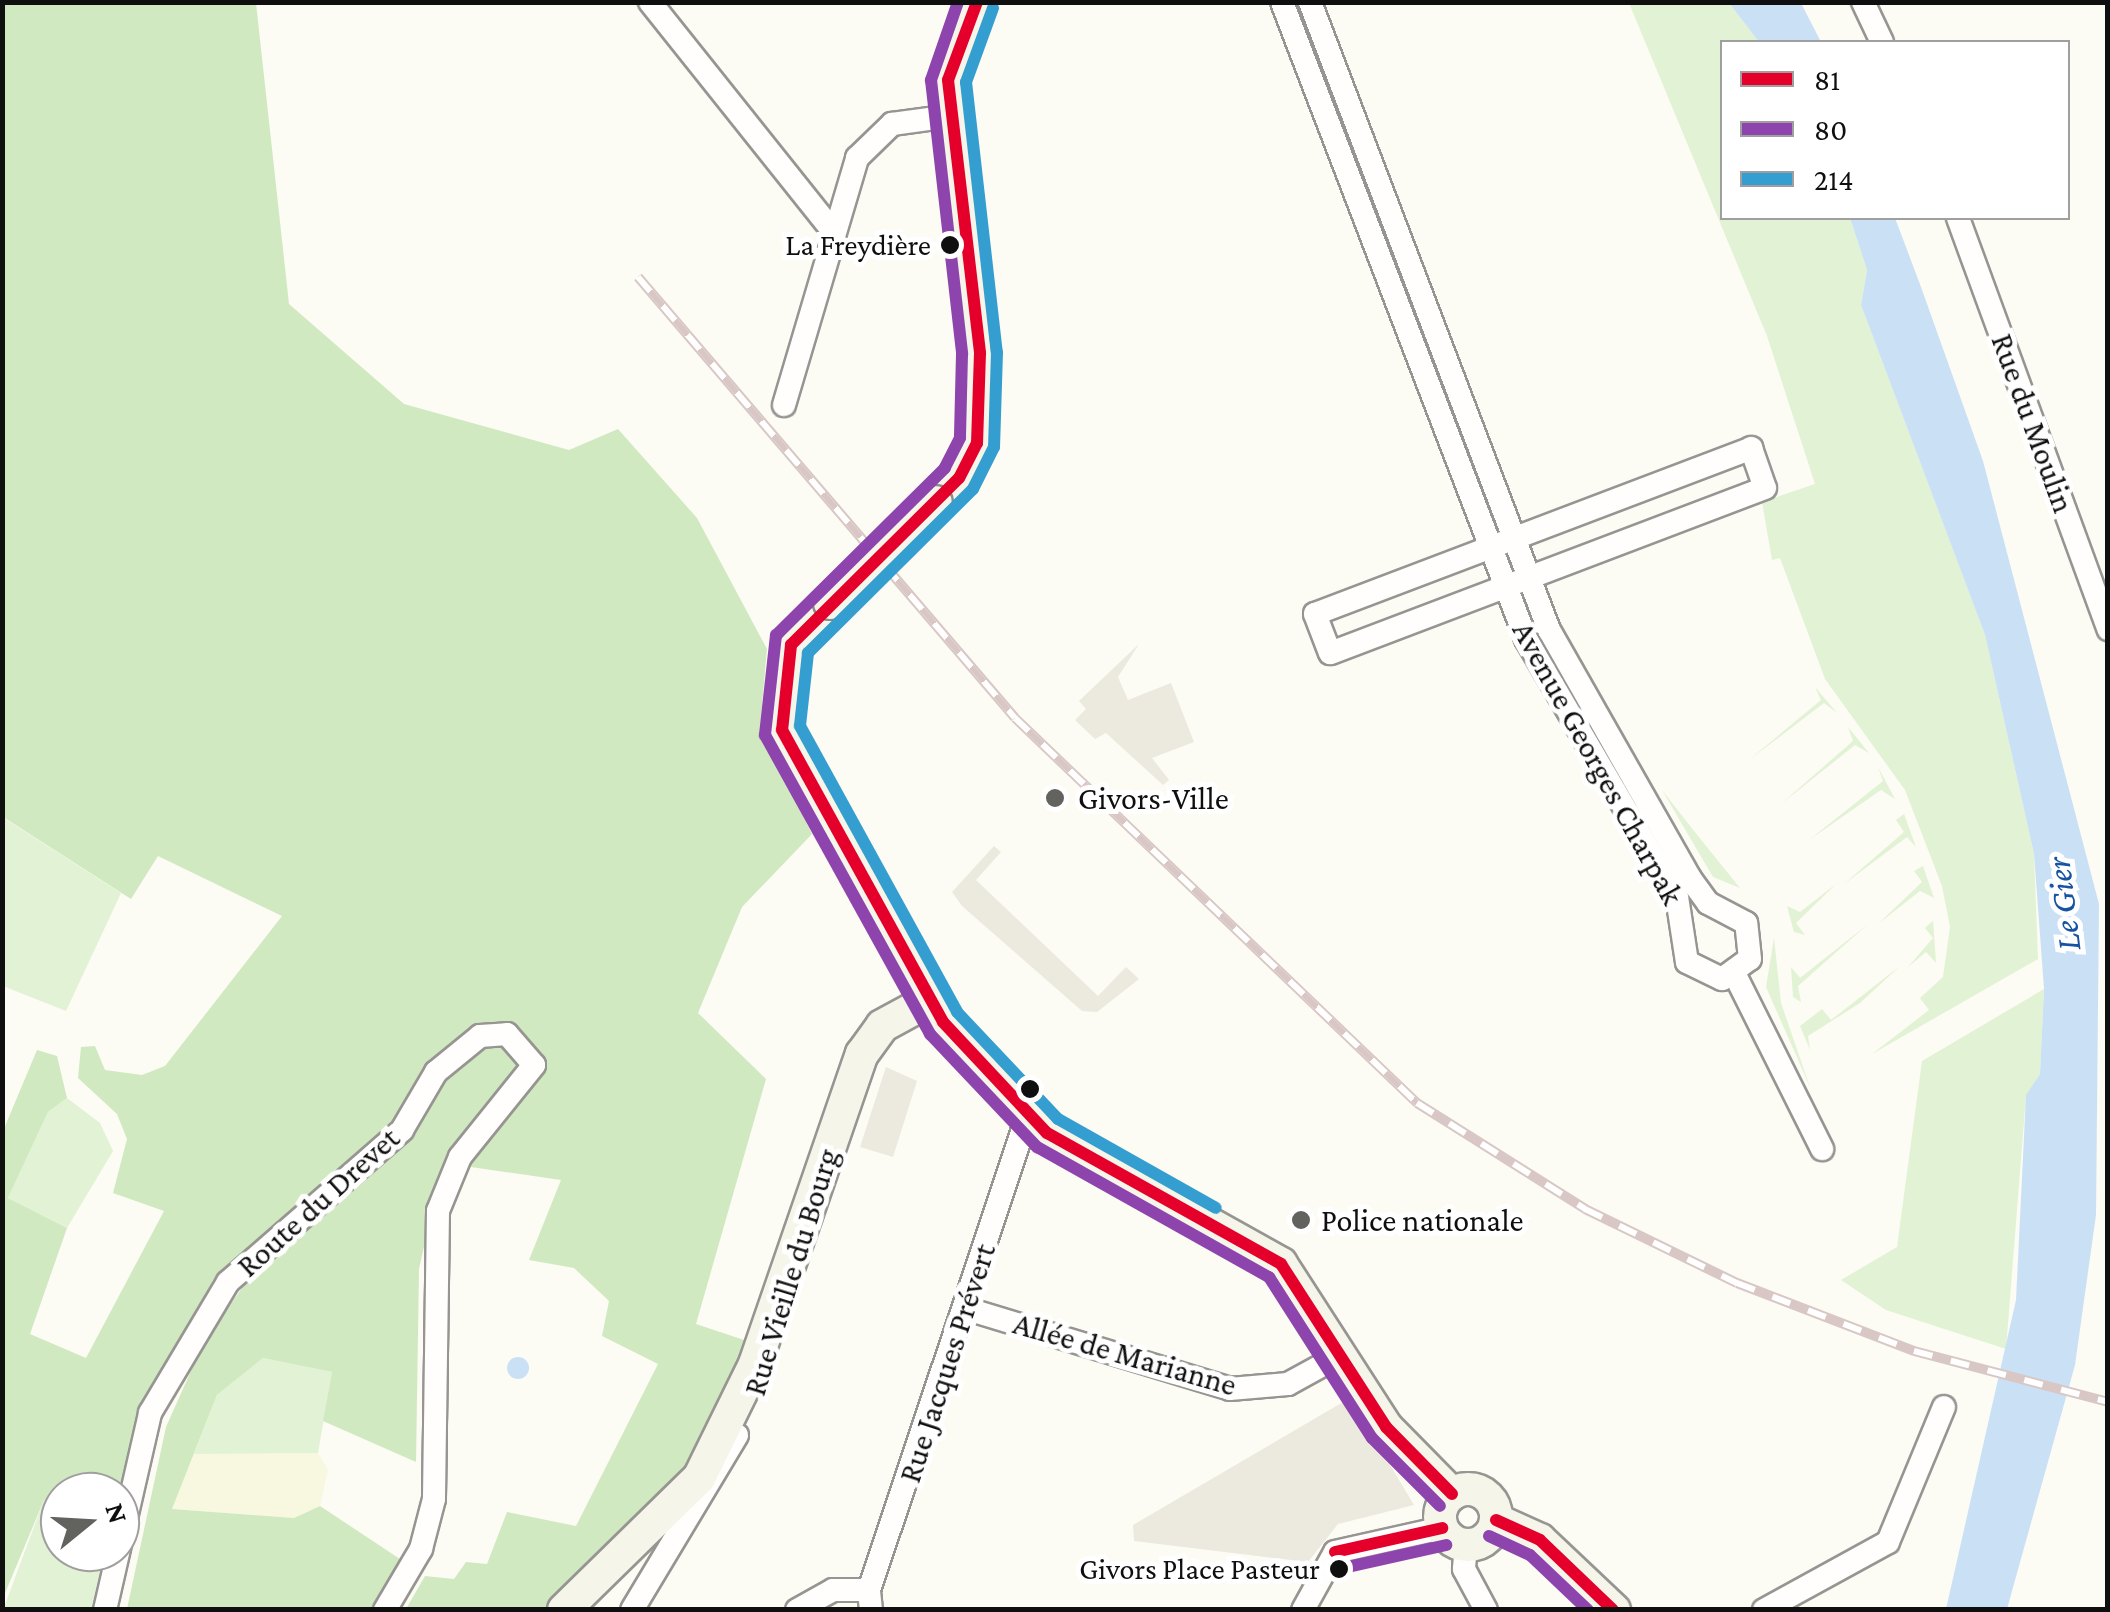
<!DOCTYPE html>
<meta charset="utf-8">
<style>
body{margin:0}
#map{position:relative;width:2110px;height:1612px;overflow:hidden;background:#fcfbf4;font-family:"Crimson Pro",serif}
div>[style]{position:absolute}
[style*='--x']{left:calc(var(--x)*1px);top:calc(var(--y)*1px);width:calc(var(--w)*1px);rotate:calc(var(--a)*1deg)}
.farmland>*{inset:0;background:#f8f8e0}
.green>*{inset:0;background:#e2f2d4}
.forest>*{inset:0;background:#d1e9c1}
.plaza>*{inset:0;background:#eceadf}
.water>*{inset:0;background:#cae1f5}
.round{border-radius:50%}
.roads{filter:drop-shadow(2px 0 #969592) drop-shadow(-2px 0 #969592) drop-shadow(0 2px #969592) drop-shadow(0 -2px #969592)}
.street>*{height:22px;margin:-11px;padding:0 11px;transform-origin:11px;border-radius:11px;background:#fffefd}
.secondary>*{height:32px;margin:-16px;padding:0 16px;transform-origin:16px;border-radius:16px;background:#f5f5ea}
.secondary>.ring{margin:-16px;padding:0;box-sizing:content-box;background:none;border:32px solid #f5f5ea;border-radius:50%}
.rail>*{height:10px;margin-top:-5px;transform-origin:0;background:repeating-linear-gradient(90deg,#fff 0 19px,#d8c7c4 0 38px);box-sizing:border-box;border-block:2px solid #d8c7c4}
.bridges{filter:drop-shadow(2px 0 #8c8c89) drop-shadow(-2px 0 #8c8c89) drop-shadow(0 2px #8c8c89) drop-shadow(0 -2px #8c8c89)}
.secondary-bridge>*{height:32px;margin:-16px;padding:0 16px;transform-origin:16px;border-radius:16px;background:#f5f5ea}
.bus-1>*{height:12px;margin:-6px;padding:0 6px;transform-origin:6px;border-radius:6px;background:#e4002b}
.bus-2>*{height:12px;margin:-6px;padding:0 6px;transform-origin:6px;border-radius:6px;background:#8e44ad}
.bus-3>*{height:12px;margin:-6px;padding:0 6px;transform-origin:6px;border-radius:6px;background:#359ed0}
.dots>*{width:28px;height:28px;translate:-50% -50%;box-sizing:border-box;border:5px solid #fff;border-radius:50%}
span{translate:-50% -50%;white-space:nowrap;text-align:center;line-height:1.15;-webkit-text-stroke:10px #fff;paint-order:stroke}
.bus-label{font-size:30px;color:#0f0f0f}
.right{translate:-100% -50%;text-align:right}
.street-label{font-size:32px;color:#0f0f0f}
.poi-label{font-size:32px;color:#0f0f0f}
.left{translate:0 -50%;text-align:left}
.water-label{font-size:35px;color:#1753a2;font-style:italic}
.frame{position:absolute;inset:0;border:5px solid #0f0f0f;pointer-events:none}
.legend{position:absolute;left:1720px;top:40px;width:350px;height:180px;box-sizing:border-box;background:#fff;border:2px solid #9f9f9f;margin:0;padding:12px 18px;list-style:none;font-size:30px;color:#0f0f0f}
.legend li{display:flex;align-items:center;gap:20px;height:50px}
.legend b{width:50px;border:2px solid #9f9f9f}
.north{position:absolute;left:40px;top:1472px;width:100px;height:100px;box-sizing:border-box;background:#fff;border:2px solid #9f9f9f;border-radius:50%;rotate:72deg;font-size:28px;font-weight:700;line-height:40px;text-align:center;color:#0f0f0f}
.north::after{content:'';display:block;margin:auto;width:35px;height:45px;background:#62625f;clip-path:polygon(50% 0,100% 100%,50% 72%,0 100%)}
</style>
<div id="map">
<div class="farmland">
<i style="clip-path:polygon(318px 1453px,328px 1470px,320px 1506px,294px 1518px,172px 1509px,194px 1454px)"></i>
</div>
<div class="green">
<i style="clip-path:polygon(1629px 3px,1729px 3px,1759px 42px,1722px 42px,1722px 218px,1850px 218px,1867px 270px,1861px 305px,1985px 635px,2034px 854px,2038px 959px,1872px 1054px,1929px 1010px,1920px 998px,1943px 977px,1950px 927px,1942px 886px,1905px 790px,1825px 679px,1780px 558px,1772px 560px,1762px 502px,1815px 484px,1767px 336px)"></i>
<i style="clip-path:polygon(1815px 687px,1837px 713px,1824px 703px,1749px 760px,1821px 700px)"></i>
<i style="clip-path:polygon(1848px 727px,1869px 753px,1855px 745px,1781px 804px,1853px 741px)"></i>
<i style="clip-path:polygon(1878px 767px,1895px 799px,1881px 790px,1809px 840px,1883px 781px)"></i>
<i style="clip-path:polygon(1662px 790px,1694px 831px,1740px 888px,1713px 877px)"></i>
<i style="clip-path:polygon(1904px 814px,1916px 847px,1907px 837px,1844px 884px,1904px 832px,1896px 820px)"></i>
<i style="clip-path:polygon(2px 817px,121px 893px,66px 1011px,3px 986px)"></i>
<i style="clip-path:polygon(1923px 866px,1934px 898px,1920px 891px,1878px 924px,1922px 882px,1914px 871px)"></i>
<i style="clip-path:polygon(1836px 884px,1796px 923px,1805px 935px,1794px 932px,1787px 906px,1800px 912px)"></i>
<i style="clip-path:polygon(1933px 921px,1936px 963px,1926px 952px,1908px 967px,1933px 938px,1925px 928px)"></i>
<i style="clip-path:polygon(1868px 924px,1798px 986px,1801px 1002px,1793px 997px,1791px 967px,1800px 978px)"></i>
<i style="clip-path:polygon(1774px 938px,1781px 1003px,1810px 1087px,1766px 987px)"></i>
<i style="clip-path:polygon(1900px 966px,1860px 1003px,1808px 1036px,1810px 1050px,1800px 1026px,1822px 1009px,1831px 1020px)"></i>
<i style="clip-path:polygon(2044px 989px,2040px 1074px,2026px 1096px,2006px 1349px,1886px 1310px,1841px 1280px,1897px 1247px,1922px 1061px)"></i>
<i style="clip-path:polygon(67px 1098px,100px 1123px,113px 1151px,67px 1228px,8px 1198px,48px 1112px)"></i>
<i style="clip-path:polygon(263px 1358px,332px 1372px,318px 1453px,194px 1454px,217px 1395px)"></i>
<i style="clip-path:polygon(44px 1500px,60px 1503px,60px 1552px,81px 1552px,107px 1570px,94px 1609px,3px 1610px)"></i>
</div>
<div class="forest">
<i style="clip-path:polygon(3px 3px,256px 3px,289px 304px,404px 404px,569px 450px,618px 429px,697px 518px,767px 649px,760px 729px,812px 834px,742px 907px,698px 1013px,766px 1079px,696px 1324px,747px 1341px,703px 1459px,551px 1609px,406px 1609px,425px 1576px,454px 1579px,466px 1562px,487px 1564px,507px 1512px,576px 1526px,658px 1364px,602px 1336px,609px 1301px,574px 1268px,529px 1260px,561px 1180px,471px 1167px,440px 1175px,419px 1269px,416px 1462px,323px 1421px,332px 1372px,263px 1358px,217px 1395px,172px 1509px,294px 1518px,320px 1506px,403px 1561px,371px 1609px,127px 1609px,166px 1427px,203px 1344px,242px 1288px,213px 1280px,138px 1430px,120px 1521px,120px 1492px,44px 1500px,3px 1598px,3px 1131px,37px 1050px,57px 1056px,67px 1098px,48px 1112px,8px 1198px,67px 1228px,30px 1334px,86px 1358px,164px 1211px,113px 1193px,127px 1139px,117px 1114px,78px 1078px,81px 1047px,95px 1046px,105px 1070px,142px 1075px,165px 1066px,282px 916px,158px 856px,131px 899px,3px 817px)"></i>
</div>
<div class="plaza">
<i style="clip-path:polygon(1139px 644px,1118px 677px,1128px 700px,1171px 683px,1194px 742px,1152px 758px,1169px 780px,1163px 785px,1106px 733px,1095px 739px,1075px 720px,1086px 709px,1079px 701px)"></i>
<i style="clip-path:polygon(994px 846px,1001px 852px,976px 880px,1098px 996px,1126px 967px,1139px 979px,1097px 1012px,1082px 1011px,962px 906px,952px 892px)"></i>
<i style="clip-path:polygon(886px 1067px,917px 1081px,893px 1157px,860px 1147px)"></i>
<i style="clip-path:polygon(1350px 1398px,1414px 1505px,1338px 1524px,1308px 1562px,1134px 1541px,1133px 1525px)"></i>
</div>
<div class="water">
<i style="clip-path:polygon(1729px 3px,1801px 3px,1821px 42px,1759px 42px)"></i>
<i style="clip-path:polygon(1850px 218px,1895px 218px,1921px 287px,1983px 461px,2099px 904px,2096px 1215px,2075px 1365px,2007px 1609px,1946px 1609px,2016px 1300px,2026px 1095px,2040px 1074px,2044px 989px,2034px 854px,1985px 635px,1861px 305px,1867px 270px)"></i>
<i class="round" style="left:507px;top:1357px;width:22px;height:22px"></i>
</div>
<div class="roads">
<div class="street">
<i style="--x:650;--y:2;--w:292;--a:51.4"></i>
<i style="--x:1282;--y:2;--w:682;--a:69.04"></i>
<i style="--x:1526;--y:639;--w:299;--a:59.7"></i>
<i style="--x:1677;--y:897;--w:66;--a:81.3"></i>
<i style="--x:1687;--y:962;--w:39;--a:26"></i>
<i style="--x:1722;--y:979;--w:34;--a:-36"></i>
<i style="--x:1750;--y:959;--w:36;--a:-96"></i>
<i style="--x:1746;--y:923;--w:43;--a:-152.2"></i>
<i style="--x:1708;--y:903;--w:31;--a:-126"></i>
<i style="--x:1690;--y:878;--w:285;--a:-119.6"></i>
<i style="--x:1549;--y:630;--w:672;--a:-110.84"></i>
<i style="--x:1863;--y:2;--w:44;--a:64.6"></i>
<i style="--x:1958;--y:218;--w:438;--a:69.9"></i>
<i style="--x:784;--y:405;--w:258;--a:-73.5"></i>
<i style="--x:857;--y:158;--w:49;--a:-44.2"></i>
<i style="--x:892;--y:124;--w:60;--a:-7.7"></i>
<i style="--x:1751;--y:448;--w:42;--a:70.7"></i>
<i style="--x:1765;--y:488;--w:465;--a:159.2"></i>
<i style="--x:1330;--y:653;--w:42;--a:-111"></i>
<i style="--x:1315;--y:614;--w:467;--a:-20.8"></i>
<i style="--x:1734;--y:973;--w:197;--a:63.4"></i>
<i style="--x:964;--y:1308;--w:278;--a:16.9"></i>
<i style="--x:1230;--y:1389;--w:58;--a:-4.9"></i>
<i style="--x:1288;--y:1384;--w:58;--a:-28.8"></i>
<i style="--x:1466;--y:1545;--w:24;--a:95"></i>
<i style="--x:1464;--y:1569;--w:47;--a:61.8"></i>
<i style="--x:105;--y:1610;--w:202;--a:-77.1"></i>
<i style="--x:150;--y:1413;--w:152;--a:-59.2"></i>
<i style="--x:228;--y:1282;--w:231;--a:-41.1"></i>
<i style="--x:402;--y:1130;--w:67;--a:-59.6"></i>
<i style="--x:436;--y:1072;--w:57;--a:-39.3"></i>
<i style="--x:480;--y:1036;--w:27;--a:-4"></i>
<i style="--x:507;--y:1034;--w:41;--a:48.9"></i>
<i style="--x:534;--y:1065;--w:118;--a:128.8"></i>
<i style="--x:460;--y:1157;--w:58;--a:112.2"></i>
<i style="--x:438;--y:1211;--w:288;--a:90.8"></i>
<i style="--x:434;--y:1499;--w:52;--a:104.6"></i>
<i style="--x:421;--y:1549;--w:71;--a:120.5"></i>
<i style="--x:632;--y:1610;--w:204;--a:-59"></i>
<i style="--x:797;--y:1610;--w:41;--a:-29.1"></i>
<i style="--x:833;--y:1590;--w:36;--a:0"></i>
<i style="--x:871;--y:1610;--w:20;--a:-96"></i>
<i style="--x:869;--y:1590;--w:500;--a:-71.5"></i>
<i style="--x:1303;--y:1610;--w:66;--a:-61.1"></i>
<i style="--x:1335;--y:1552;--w:110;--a:-12.6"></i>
<i style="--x:1764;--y:1610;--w:141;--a:-28.7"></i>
<i style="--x:1888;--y:1542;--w:146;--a:-67.5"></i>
</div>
<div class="secondary">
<i style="--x:936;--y:502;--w:56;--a:-51.5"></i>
<i style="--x:971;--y:458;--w:35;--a:-72"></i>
<i style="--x:982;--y:425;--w:347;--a:-95.6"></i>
<i style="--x:948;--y:80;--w:83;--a:-69.6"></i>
<i style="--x:830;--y:603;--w:71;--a:128.2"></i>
<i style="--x:786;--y:659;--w:71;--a:93.2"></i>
<i style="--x:782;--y:730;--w:308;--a:61.7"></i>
<i style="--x:928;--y:1001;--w:178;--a:48"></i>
<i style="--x:1047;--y:1133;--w:268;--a:29.2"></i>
<i style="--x:1281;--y:1264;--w:194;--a:57.2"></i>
<i style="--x:1386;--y:1427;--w:94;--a:45.4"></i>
<i class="ring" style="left:1440px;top:1489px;width:24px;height:24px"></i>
<i style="--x:1496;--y:1520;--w:48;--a:24.4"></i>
<i style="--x:1540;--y:1540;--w:102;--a:43.4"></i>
<i style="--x:564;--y:1610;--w:189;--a:-44.4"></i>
<i style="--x:699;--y:1478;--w:127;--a:-63.8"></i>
<i style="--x:755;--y:1364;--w:328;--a:-71"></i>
<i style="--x:862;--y:1054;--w:34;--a:-54"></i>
<i style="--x:882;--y:1026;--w:52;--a:-28.5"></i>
</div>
</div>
<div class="rail">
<i style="--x:638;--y:277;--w:580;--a:49.47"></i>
<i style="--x:1015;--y:718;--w:557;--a:43.76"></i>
<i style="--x:1417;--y:1103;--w:199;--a:32.2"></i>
<i style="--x:1585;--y:1209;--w:169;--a:26"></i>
<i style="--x:1737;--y:1283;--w:190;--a:21"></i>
<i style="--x:1914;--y:1351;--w:201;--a:14.7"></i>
</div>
<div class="bridges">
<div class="secondary-bridge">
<i style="--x:830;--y:603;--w:146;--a:-43.6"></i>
</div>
</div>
<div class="bus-1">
<i style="--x:977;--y:2;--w:83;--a:110.4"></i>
<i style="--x:948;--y:80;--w:275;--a:83.3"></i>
<i style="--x:980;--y:353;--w:90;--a:91.9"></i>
<i style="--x:977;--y:443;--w:39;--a:117"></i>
<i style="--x:959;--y:478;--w:237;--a:135.2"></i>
<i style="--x:791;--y:645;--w:85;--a:96"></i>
<i style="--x:782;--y:730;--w:333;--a:61.1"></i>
<i style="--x:943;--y:1022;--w:152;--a:46.9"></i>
<i style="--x:1047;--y:1133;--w:268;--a:29.2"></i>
<i style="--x:1281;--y:1264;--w:194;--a:57.2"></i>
<i style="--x:1386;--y:1427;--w:94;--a:45.4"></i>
<i style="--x:1496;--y:1520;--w:48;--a:24.4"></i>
<i style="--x:1540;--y:1540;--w:101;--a:43.8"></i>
<i style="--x:1335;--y:1552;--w:110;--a:-12.6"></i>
</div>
<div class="bus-2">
<i style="--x:958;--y:2;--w:83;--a:109.1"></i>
<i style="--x:931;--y:80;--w:276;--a:83.5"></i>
<i style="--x:962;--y:354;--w:84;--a:91.4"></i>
<i style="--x:960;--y:438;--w:34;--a:117"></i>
<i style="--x:945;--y:468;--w:238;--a:135.3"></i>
<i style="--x:776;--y:635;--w:101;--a:96.3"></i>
<i style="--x:765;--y:735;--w:342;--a:61.1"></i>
<i style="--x:930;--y:1034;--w:156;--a:46.6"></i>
<i style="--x:1037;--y:1147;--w:266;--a:29.3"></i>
<i style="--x:1269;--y:1277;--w:191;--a:57.4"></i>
<i style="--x:1372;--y:1438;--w:96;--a:45"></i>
<i style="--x:1489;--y:1536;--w:45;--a:24.9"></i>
<i style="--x:1530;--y:1555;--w:80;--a:43.5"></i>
<i style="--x:1339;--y:1569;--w:110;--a:-12.6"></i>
</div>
<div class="bus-3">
<i style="--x:993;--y:8;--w:79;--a:110"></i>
<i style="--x:966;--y:82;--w:272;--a:83.5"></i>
<i style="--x:997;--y:352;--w:95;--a:91.8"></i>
<i style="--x:994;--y:447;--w:47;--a:116.6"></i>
<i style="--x:973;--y:489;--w:233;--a:135.2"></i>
<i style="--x:808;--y:653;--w:73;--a:96.3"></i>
<i style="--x:800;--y:726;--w:326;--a:61.2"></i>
<i style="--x:957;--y:1012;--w:147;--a:46.7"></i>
<i style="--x:1058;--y:1119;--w:181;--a:29.4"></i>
</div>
<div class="dots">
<i style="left:950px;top:245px;background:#0f0f0f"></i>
<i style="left:1055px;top:798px;background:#62625f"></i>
<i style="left:1030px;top:1089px;background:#0f0f0f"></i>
<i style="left:1301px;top:1220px;background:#62625f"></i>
<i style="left:1339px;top:1569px;background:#0f0f0f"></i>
</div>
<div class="bus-label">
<span class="right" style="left:931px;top:245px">La Freydière</span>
<span class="right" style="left:1320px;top:1569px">Givors Place Pasteur</span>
</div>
<div class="street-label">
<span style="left:2033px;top:423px;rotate:70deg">Rue du Moulin</span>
<span style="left:1598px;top:763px;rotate:61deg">Avenue Georges Charpak</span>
<span style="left:318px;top:1202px;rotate:-42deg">Route du Drevet</span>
<span style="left:791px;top:1272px;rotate:-73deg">Rue Vieille du Bourg</span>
<span style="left:1125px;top:1354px;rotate:16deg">Allée de Marianne</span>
<span style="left:947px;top:1363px;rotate:-72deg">Rue Jacques Prévert</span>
</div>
<div class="poi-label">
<span class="left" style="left:1078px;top:798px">Givors-Ville</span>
<span class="left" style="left:1321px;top:1220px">Police nationale</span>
</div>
<div class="water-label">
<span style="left:2064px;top:904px;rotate:-97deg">Le Gier</span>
</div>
<div class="frame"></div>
<ul class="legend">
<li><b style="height:12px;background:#e4002b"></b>81</li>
<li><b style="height:12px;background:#8e44ad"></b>80</li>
<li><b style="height:12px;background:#359ed0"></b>214</li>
</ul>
<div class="north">N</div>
</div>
